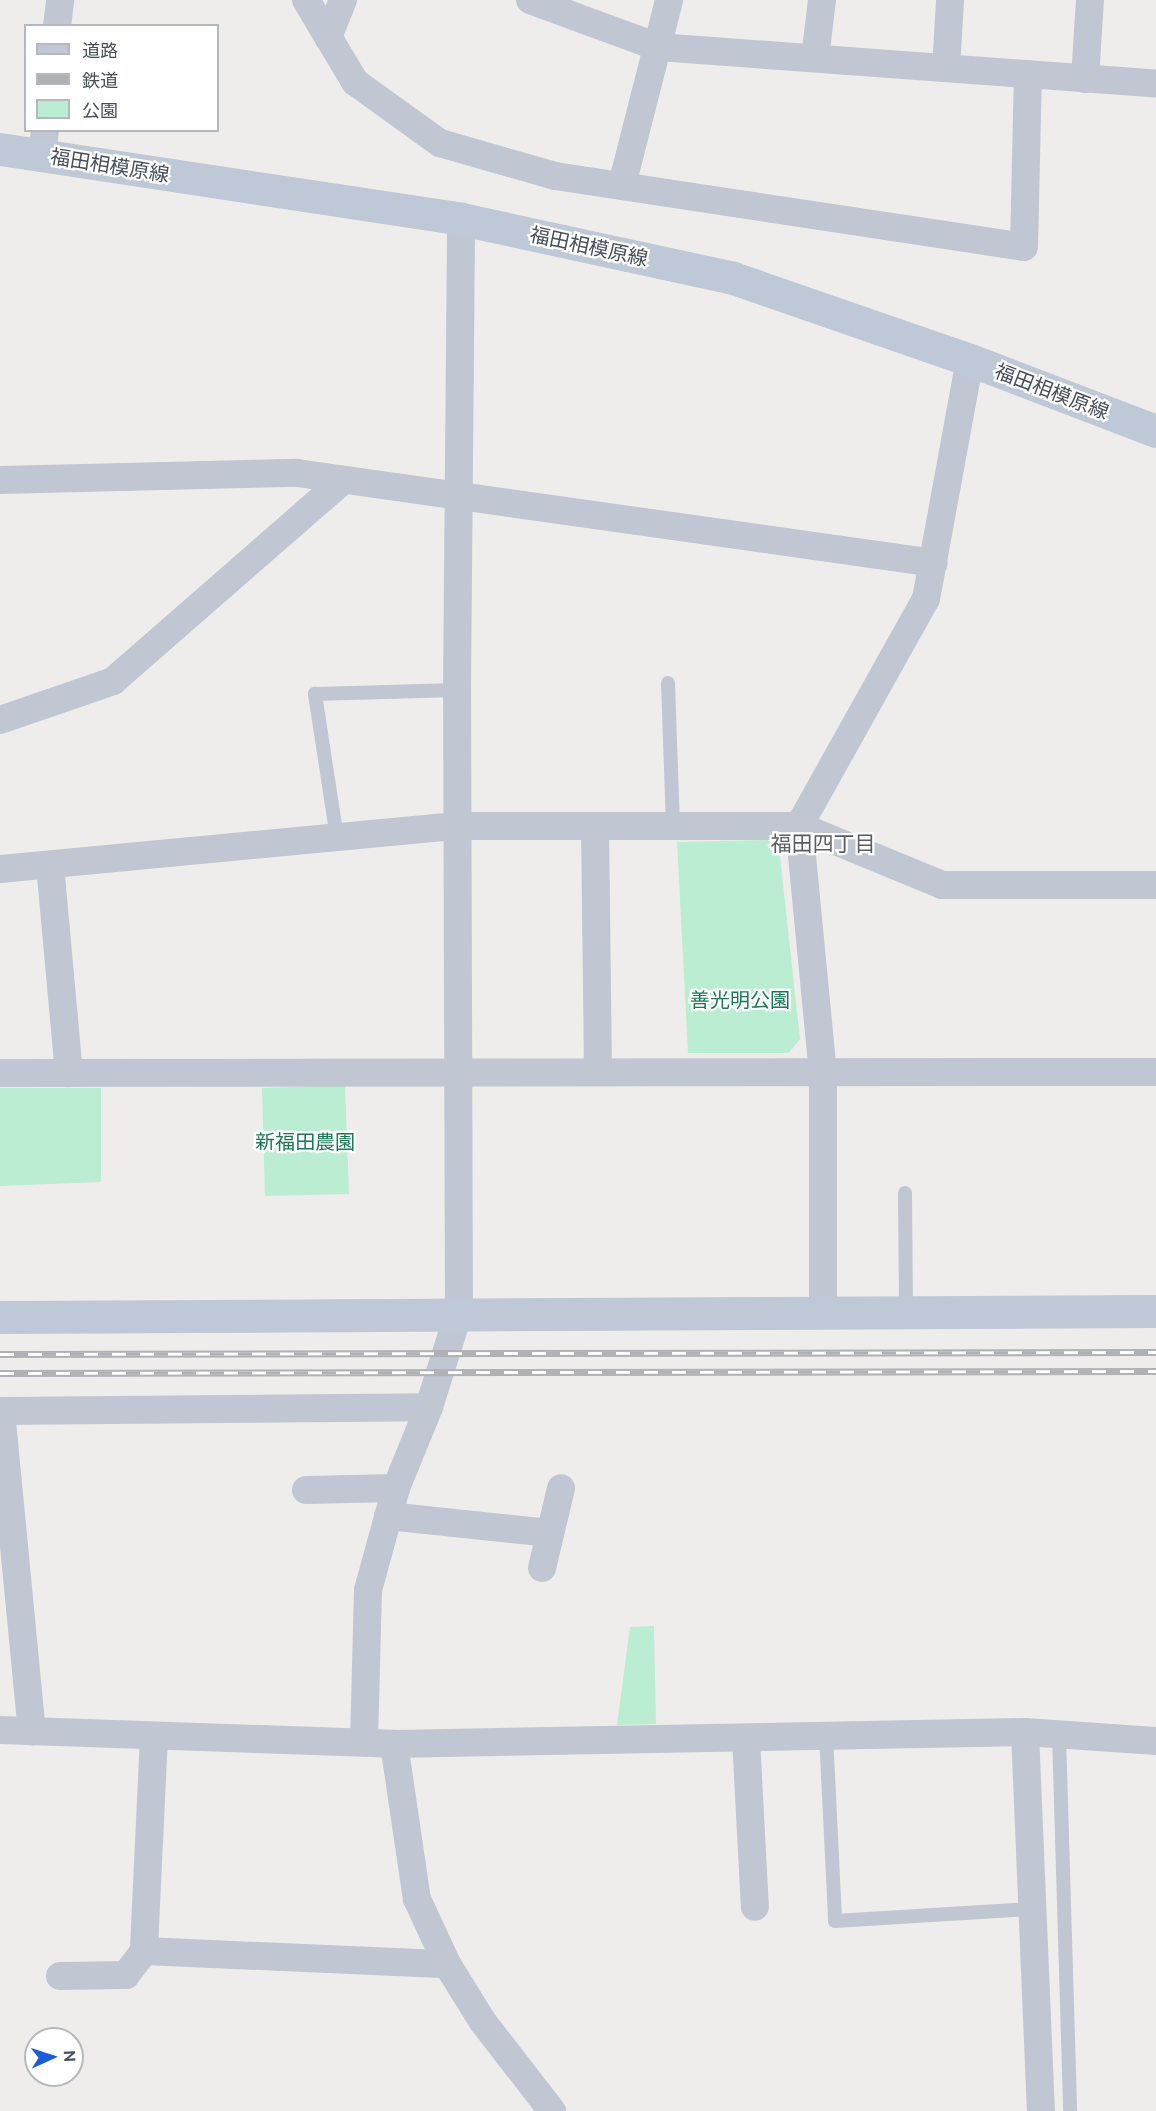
<!DOCTYPE html>
<meta charset="utf-8">
<style>
body{margin:0}
#map{position:relative;width:1156px;height:2111px;overflow:hidden;background:#efedec;font-family:Ubuntu,"Noto Sans JP",sans-serif}
div>[style]{position:absolute}
[style*='--x']{left:calc(var(--x)*1px);top:calc(var(--y)*1px);width:calc(var(--w)*1px);rotate:calc(var(--a)*1deg)}
.green>*{inset:0;background:#bbedd3}
.lane>*{height:14px;margin:-7px;padding:0 7px;transform-origin:7px;border-radius:7px;background:#c0c7d2}
.street>*{height:28px;margin:-14px;padding:0 14px;transform-origin:14px;border-radius:14px;background:#c0c7d2}
.secondary>*{height:33px;margin:-16.5px;padding:0 16.5px;transform-origin:16.5px;border-radius:16.5px;background:#bfc8d6}
.rail>*{height:7px;margin-top:-3.5px;transform-origin:0;background:repeating-linear-gradient(90deg,#fff 0 14px,#afb1b7 0 28px);box-sizing:border-box;border-block:2px solid #afb1b7}
span{translate:-50% -50%;white-space:nowrap;text-align:center;line-height:1.15;-webkit-text-stroke:4.5px #fff;paint-order:stroke}
.street-label{font-size:20px;color:#454e59}
.park-label{font-size:20px;color:#187952}
.neighbourhood-label{font-size:21px;color:#595c61}
.legend{position:absolute;left:24px;top:24px;width:195px;height:108px;box-sizing:border-box;background:#fff;border:2px solid #b5b8bd;margin:0;padding:8px 10px;list-style:none;font-size:18px;color:#454e59}
.legend li{display:flex;align-items:center;gap:12px;height:30px}
.legend b{width:30px;border:2px solid #b5b8bd}
.north{position:absolute;left:24px;top:2027px;width:60px;height:60px;box-sizing:border-box;background:#fff;border:2px solid #b5b8bd;border-radius:50%;rotate:87deg;font-size:16px;font-weight:700;line-height:24px;text-align:center;color:#454e59}
.north::after{content:'';display:block;margin:auto;width:21px;height:27px;background:#1d5cd9;clip-path:polygon(50% 0,100% 100%,50% 72%,0 100%)}
</style>
<div id="map">
<div class="green">
<i style="clip-path:polygon(768px 840px,780px 856px,800px 1039px,789px 1053px,688px 1053px,677px 842px)"></i>
<i style="clip-path:polygon(345px 1085px,349px 1194px,265px 1196px,262px 1088px)"></i>
<i style="clip-path:polygon(0 1088px,101px 1088px,101px 1182px,0 1186px)"></i>
<i style="clip-path:polygon(654px 1626px,656px 1724px,617px 1725px,630px 1627px)"></i>
</div>
<div class="lane">
<i style="--x:668;--y:683;--w:143;--a:88"></i>
<i style="--x:337;--y:838;--w:146;--a:-98.7"></i>
<i style="--x:315;--y:694;--w:142;--a:-1.6"></i>
<i style="--x:905;--y:1193;--w:118;--a:89.5"></i>
<i style="--x:826;--y:1734;--w:187;--a:87.2"></i>
<i style="--x:835;--y:1921;--w:198;--a:-3.5"></i>
<i style="--x:1059;--y:1735;--w:376;--a:88.3"></i>
</div>
<div class="street">
<i style="--x:306;--y:0;--w:96;--a:59.1"></i>
<i style="--x:355;--y:82;--w:105;--a:35.7"></i>
<i style="--x:440;--y:143;--w:120;--a:16"></i>
<i style="--x:555;--y:176;--w:474;--a:8.6"></i>
<i style="--x:1024;--y:247;--w:173;--a:-88.7"></i>
<i style="--x:530;--y:0;--w:136;--a:20.2"></i>
<i style="--x:658;--y:47;--w:499;--a:4.2"></i>
<i style="--x:57;--y:26;--w:26;--a:-83"></i>
<i style="--x:328;--y:37;--w:40;--a:-68"></i>
<i style="--x:815;--y:58;--w:58;--a:-83.1"></i>
<i style="--x:946;--y:68;--w:68;--a:-86.6"></i>
<i style="--x:1085;--y:79;--w:79;--a:-86.4"></i>
<i style="--x:42;--y:154;--w:24;--a:-83"></i>
<i style="--x:622;--y:185;--w:191;--a:-75.7"></i>
<i style="--x:0;--y:480;--w:297;--a:-1.4"></i>
<i style="--x:297;--y:473;--w:643;--a:8.04"></i>
<i style="--x:0;--y:720;--w:120;--a:-19"></i>
<i style="--x:113;--y:681;--w:304;--a:-41.1"></i>
<i style="--x:595;--y:826;--w:244;--a:89.3"></i>
<i style="--x:50;--y:865;--w:209;--a:84.8"></i>
<i style="--x:0;--y:869;--w:461;--a:-5.4"></i>
<i style="--x:459;--y:826;--w:340;--a:0"></i>
<i style="--x:799;--y:826;--w:155;--a:22.4"></i>
<i style="--x:942;--y:885;--w:214;--a:0"></i>
<i style="--x:0;--y:1073;--w:1156;--a:-0.05"></i>
<i style="--x:823;--y:1312;--w:238;--a:-90"></i>
<i style="--x:823;--y:1074;--w:249;--a:-95.5"></i>
<i style="--x:799;--y:826;--w:260;--a:-60.8"></i>
<i style="--x:926;--y:599;--w:243;--a:-79.6"></i>
<i style="--x:0;--y:1411;--w:429;--a:-0.5"></i>
<i style="--x:1;--y:1411;--w:322;--a:84.5"></i>
<i style="--x:306;--y:1490;--w:90;--a:-1.3"></i>
<i style="--x:388;--y:1516;--w:163;--a:6"></i>
<i style="--x:542;--y:1568;--w:82;--a:-76.6"></i>
<i style="--x:0;--y:1730;--w:394;--a:2"></i>
<i style="--x:394;--y:1744;--w:631;--a:-1.09"></i>
<i style="--x:1025;--y:1732;--w:131;--a:3.9"></i>
<i style="--x:1025;--y:1732;--w:379;--a:87.6"></i>
<i style="--x:154;--y:1736;--w:215;--a:92.7"></i>
<i style="--x:144;--y:1951;--w:303;--a:2.5"></i>
<i style="--x:746;--y:1738;--w:169;--a:87"></i>
<i style="--x:364;--y:1742;--w:152;--a:-88.5"></i>
<i style="--x:368;--y:1590;--w:106;--a:-74.6"></i>
<i style="--x:396;--y:1488;--w:87;--a:-67.8"></i>
<i style="--x:429;--y:1407;--w:100;--a:-72.5"></i>
<i style="--x:459;--y:1312;--w:622;--a:-90.18"></i>
<i style="--x:457;--y:690;--w:471;--a:-89.5"></i>
<i style="--x:394;--y:1744;--w:157;--a:81.6"></i>
<i style="--x:417;--y:1899;--w:72;--a:65.2"></i>
<i style="--x:447;--y:1964;--w:68;--a:58.2"></i>
<i style="--x:483;--y:2022;--w:113;--a:52.2"></i>
<i style="--x:60;--y:1976;--w:66;--a:-0.9"></i>
<i style="--x:126;--y:1975;--w:30;--a:-53"></i>
</div>
<div class="secondary">
<i style="--x:0;--y:149;--w:466;--a:8.6"></i>
<i style="--x:461;--y:219;--w:278;--a:12.2"></i>
<i style="--x:733;--y:278;--w:251;--a:19.1"></i>
<i style="--x:970;--y:360;--w:199;--a:20.9"></i>
<i style="--x:0;--y:1317;--w:1156;--a:-0.3"></i>
</div>
<div class="rail">
<i style="--x:0;--y:1354;--w:1156;--a:-0.1"></i>
<i style="--x:0;--y:1373;--w:1156;--a:-0.1"></i>
</div>
<div class="street-label">
<span style="left:110px;top:165px;rotate:9deg">福田相模原線</span>
<span style="left:589px;top:246px;rotate:12deg">福田相模原線</span>
<span style="left:1052px;top:391px;rotate:21deg">福田相模原線</span>
</div>
<div class="park-label">
<span style="left:740px;top:999px">善光明公園</span>
<span style="left:305px;top:1141px">新福田農園</span>
</div>
<div class="neighbourhood-label">
<span style="left:823px;top:843px">福田四丁目</span>
</div>
<ul class="legend">
<li><b style="height:8px;background:#bfc8d6"></b>道路</li>
<li><b style="height:8px;background:#afb1b7"></b>鉄道</li>
<li><b style="height:16px;background:#bbedd3"></b>公園</li>
</ul>
<div class="north">N</div>
</div>
